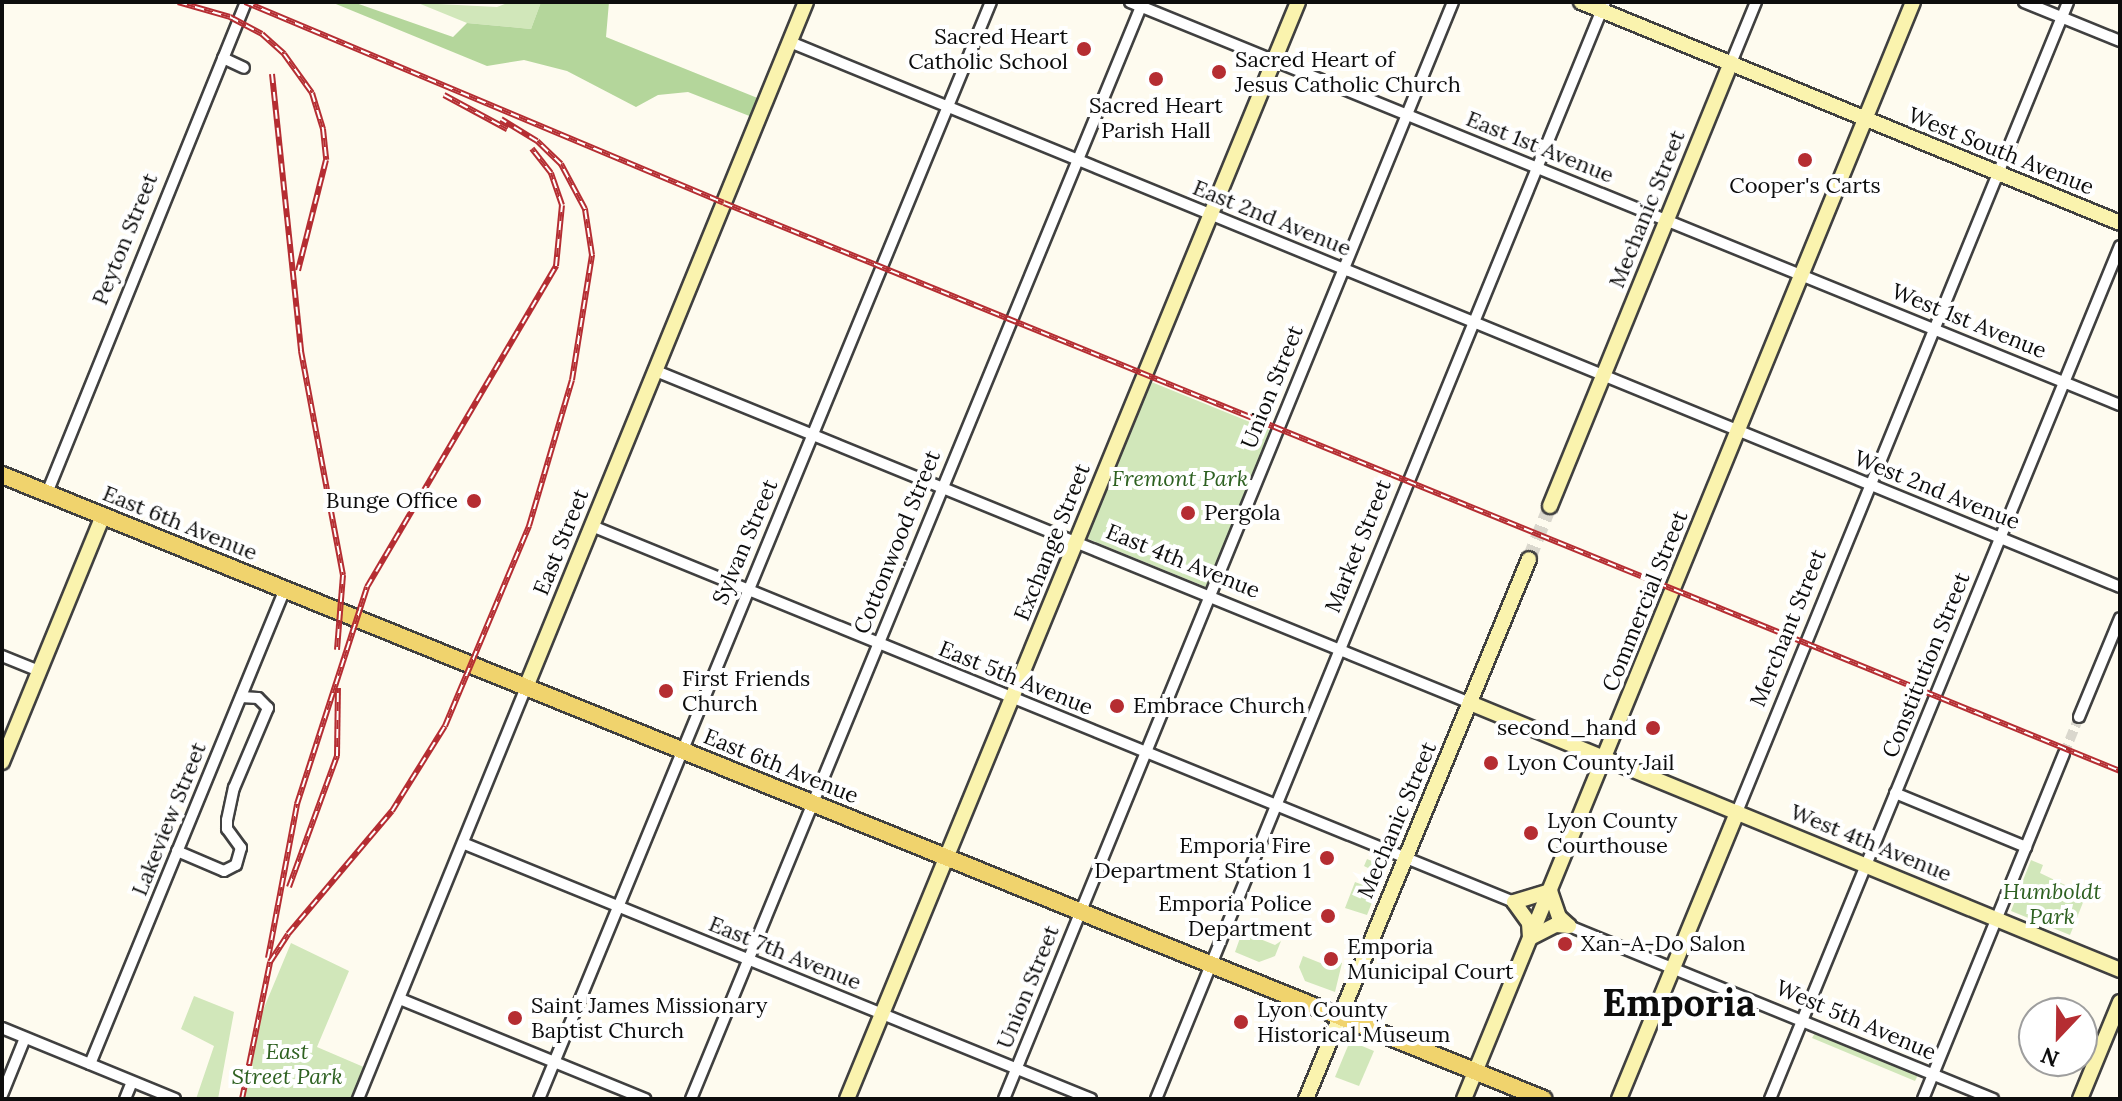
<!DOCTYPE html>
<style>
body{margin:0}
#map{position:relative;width:2122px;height:1101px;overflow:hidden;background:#fefbef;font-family:Lora,serif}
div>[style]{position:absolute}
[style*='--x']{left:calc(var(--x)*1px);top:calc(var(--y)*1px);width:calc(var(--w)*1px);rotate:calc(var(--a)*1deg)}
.green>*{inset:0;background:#d1e7ba}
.forest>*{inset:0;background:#b4d69b}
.street-tunnel>*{height:10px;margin-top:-5px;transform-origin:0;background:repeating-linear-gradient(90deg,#dad7cd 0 10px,transparent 0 15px)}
.secondary-tunnel>*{height:14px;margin-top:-7px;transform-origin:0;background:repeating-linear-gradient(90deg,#dad7cd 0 14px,transparent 0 21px)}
.roads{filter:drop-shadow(2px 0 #404040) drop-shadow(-2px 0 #404040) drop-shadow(0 2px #404040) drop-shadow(0 -2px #404040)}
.street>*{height:10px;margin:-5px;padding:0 5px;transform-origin:5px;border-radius:5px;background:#fff}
.secondary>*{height:14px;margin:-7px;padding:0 7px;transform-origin:7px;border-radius:7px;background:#faf3ae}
.primary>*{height:16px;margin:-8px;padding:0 8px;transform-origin:8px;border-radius:8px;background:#f0d36d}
.rail>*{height:6px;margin-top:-3px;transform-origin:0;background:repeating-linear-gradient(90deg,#fff 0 9px,#b52d32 0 18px);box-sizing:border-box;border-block:2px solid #b52d32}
.dots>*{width:22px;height:22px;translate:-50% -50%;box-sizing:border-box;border:4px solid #fff;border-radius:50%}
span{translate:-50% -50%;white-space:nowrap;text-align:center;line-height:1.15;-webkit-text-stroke:8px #fff;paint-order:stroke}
.poi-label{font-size:22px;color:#0d0d0d}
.right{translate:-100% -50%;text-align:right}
.left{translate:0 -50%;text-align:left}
.street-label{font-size:22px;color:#0d0d0d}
.park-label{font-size:22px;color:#2e6121;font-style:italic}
.town-label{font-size:38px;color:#0d0d0d;font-weight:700}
.frame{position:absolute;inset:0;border:4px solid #0d0d0d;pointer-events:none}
.north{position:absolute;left:2018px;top:997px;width:80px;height:80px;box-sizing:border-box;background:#fff;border:2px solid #9e9e9e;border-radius:50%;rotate:202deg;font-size:22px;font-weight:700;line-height:32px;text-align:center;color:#0d0d0d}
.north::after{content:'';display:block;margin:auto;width:28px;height:36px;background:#b52d32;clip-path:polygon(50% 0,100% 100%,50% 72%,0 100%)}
</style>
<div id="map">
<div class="green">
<i style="clip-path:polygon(510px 2px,541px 2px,531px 29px,467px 23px,418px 3px,497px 7px)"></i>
<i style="clip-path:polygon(1149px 381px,1272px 431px,1206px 587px,1086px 538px)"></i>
<i style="clip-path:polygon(1367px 859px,1386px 867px,1367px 915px,1345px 908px,1355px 882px,1363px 885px,1370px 869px,1364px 866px)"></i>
<i style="clip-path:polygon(2031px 860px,2043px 865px,2040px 873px,2086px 895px,2070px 935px,2011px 911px)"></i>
<i style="clip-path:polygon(1245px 924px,1258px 929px,1255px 937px,1275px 945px,1281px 941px,1275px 956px,1259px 962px,1235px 952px)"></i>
<i style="clip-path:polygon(291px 943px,349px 971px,317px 1047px,366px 1068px,353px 1099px,243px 1099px,261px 1015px)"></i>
<i style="clip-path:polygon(1303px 956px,1328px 966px,1332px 959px,1342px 963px,1335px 992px,1305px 981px,1299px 967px)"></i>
<i style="clip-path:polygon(194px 996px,234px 1012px,218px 1099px,196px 1099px,214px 1046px,181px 1029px)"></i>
<i style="clip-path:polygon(1815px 1033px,1918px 1075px,1915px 1081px,1812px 1038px)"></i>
<i style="clip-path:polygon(1350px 1041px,1374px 1051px,1359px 1086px,1335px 1077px)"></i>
</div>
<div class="forest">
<i style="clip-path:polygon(331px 2px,353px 2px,453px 37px,467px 23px,531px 29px,541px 2px,609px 2px,606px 37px,760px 99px,752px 117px,688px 92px,658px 95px,636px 107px,567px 71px,524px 60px,487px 66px)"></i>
</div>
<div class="street-tunnel">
<i style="--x:2064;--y:754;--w:40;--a:-68"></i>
</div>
<div class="secondary-tunnel">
<i style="--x:1529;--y:559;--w:57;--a:-68.4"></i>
</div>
<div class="roads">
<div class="street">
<i style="--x:1130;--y:2;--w:1069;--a:22.15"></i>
<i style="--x:2024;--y:2;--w:104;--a:22.1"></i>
<i style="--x:790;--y:42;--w:1437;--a:22.28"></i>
<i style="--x:223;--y:58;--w:23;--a:25"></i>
<i style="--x:1731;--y:63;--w:66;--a:-67.7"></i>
<i style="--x:656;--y:371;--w:879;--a:22.19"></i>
<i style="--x:47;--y:493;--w:530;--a:-67.94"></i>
<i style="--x:592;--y:526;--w:996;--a:22.19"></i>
<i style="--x:2;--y:656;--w:40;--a:22"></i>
<i style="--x:2079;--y:717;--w:107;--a:-67.5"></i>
<i style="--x:1895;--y:793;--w:142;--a:22.4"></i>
<i style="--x:1737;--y:812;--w:875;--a:-67.77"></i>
<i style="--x:465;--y:844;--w:676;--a:22.16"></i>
<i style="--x:177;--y:851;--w:51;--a:23.1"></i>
<i style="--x:224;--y:871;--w:13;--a:-27"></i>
<i style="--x:236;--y:865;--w:18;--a:-74"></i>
<i style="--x:241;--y:848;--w:24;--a:-126"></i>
<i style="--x:227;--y:829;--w:9;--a:-90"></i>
<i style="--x:227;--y:820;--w:33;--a:-78"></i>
<i style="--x:234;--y:788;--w:87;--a:-67"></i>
<i style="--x:268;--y:708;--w:14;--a:-135"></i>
<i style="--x:258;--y:698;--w:17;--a:-177"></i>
<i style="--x:1569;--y:926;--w:458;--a:22.2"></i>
<i style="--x:400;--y:999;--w:265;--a:22.2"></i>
<i style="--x:2;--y:1028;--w:187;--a:22.3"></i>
<i style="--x:90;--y:1064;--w:513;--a:-67.68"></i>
<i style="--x:2;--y:1095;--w:61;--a:-68"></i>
<i style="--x:125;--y:1099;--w:18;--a:-68"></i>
<i style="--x:358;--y:1099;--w:445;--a:-67.8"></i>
<i style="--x:539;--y:1099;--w:1186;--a:-67.61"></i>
<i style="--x:691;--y:1099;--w:1186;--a:-67.61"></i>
<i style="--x:1004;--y:1099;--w:1185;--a:-67.74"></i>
<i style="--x:1156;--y:1099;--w:1185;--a:-67.74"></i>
<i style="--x:1770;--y:1099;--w:922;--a:-67.69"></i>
<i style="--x:1923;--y:1099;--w:373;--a:-67.8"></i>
</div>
<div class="secondary">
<i style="--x:1581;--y:2;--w:583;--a:22.29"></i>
<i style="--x:1550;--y:506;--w:479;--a:-67.8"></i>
<i style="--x:526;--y:687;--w:740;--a:-67.77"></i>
<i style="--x:1470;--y:703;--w:703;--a:22.33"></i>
<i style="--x:2;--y:762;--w:266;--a:-67.7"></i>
<i style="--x:1514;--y:902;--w:26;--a:54"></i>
<i style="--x:1529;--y:923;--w:15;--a:86"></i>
<i style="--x:1530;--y:938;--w:29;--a:-27"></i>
<i style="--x:1556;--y:925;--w:13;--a:4"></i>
<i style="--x:1514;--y:902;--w:38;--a:-17"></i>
<i style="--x:1550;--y:891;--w:28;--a:71"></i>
<i style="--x:1559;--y:917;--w:13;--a:42"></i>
<i style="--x:847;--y:1099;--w:1186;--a:-67.65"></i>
<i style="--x:1306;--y:1099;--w:584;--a:-67.56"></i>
<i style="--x:1464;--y:1099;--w:1185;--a:-67.74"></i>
<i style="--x:1619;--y:1099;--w:310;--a:-67.6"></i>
<i style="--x:2080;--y:1099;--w:105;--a:-67.6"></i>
</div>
<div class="primary">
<i style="--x:2;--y:475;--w:1663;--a:22.04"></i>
</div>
</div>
<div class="rail">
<i style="--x:178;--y:2;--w:54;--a:16.1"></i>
<i style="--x:230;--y:17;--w:36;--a:28"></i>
<i style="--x:262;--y:34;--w:30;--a:42"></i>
<i style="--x:284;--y:54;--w:48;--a:54.3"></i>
<i style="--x:312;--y:93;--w:38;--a:73"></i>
<i style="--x:323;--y:129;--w:31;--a:84"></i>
<i style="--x:326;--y:160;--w:114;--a:104.2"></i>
<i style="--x:245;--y:2;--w:519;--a:22.76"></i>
<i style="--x:724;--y:203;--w:1507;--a:22.14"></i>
<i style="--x:272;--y:74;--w:279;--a:84"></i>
<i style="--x:301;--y:351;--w:228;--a:79.4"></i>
<i style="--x:343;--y:575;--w:75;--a:94.6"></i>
<i style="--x:444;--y:95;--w:72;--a:28.4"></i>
<i style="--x:289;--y:887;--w:140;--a:-69.9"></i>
<i style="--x:337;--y:756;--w:68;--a:-89.2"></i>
<i style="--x:268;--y:958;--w:157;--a:-79.3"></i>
<i style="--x:297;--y:804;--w:228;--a:-72.1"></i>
<i style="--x:367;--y:587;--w:373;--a:-59.5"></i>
<i style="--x:556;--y:266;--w:61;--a:-84.4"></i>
<i style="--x:562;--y:205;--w:34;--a:-109"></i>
<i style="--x:551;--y:173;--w:31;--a:-128"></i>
<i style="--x:242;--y:1099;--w:140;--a:-78.4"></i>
<i style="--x:270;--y:962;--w:33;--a:-57"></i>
<i style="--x:288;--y:934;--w:161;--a:-49.8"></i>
<i style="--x:392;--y:811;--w:100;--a:-58.1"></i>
<i style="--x:445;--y:726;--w:217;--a:-67.2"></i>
<i style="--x:529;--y:526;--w:152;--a:-73.6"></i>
<i style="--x:572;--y:380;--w:127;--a:-80.9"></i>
<i style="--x:592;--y:255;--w:47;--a:-98.7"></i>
<i style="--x:585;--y:209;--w:51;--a:-118.1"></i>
<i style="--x:561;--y:164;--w:33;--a:-136"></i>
<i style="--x:537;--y:141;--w:42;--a:-148.6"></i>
</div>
<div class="dots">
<i style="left:1084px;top:49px;background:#b52d32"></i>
<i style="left:1219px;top:72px;background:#b52d32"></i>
<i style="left:1156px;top:79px;background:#b52d32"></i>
<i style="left:1805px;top:160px;background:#b52d32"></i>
<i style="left:474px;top:501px;background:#b52d32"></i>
<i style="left:1188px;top:513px;background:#b52d32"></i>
<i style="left:666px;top:691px;background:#b52d32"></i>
<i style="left:1117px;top:706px;background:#b52d32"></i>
<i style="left:1653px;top:728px;background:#b52d32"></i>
<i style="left:1491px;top:763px;background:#b52d32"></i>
<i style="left:1531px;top:833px;background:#b52d32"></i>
<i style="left:1327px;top:858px;background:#b52d32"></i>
<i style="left:1328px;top:916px;background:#b52d32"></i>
<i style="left:1565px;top:944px;background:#b52d32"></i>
<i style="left:1331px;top:959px;background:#b52d32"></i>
<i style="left:515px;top:1018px;background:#b52d32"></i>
<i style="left:1241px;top:1022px;background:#b52d32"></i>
</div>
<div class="poi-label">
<span class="right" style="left:1068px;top:49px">Sacred Heart<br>Catholic School</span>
<span class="left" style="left:1235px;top:72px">Sacred Heart of<br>Jesus Catholic Church</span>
<span style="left:1156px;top:118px">Sacred Heart<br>Parish Hall</span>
<span style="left:1805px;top:186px">Cooper's Carts</span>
<span class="right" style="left:458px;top:501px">Bunge Office</span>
<span class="left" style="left:1204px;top:513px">Pergola</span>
<span class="left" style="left:682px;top:691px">First Friends<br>Church</span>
<span class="left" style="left:1133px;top:706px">Embrace Church</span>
<span class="right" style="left:1637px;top:728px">second_hand</span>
<span class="left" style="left:1507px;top:763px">Lyon County Jail</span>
<span class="left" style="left:1547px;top:833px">Lyon County<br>Courthouse</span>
<span class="right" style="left:1311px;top:858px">Emporia Fire<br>Department Station 1</span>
<span class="right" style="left:1312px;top:916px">Emporia Police<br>Department</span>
<span class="left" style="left:1581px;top:944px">Xan-A-Do Salon</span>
<span class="left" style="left:1347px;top:959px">Emporia<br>Municipal Court</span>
<span class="left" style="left:531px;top:1018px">Saint James Missionary<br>Baptist Church</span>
<span class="left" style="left:1257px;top:1022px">Lyon County<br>Historical Museum</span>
</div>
<div class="street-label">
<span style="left:1540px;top:147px;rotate:22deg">East 1st Avenue</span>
<span style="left:2001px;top:151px;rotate:22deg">West South Avenue</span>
<span style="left:1647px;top:209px;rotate:-68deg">Mechanic Street</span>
<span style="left:1272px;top:218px;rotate:22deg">East 2nd Avenue</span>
<span style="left:125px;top:239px;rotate:-68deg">Peyton Street</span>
<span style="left:1969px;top:321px;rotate:22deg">West 1st Avenue</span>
<span style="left:1272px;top:387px;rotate:-68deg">Union Street</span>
<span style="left:1937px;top:490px;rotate:22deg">West 2nd Avenue</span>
<span style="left:180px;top:523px;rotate:22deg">East 6th Avenue</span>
<span style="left:561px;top:542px;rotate:-68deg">East Street</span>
<span style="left:745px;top:542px;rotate:-67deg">Sylvan Street</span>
<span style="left:897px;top:542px;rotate:-68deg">Cottonwood Street</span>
<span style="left:1052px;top:542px;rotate:-68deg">Exchange Street</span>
<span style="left:1358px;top:546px;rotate:-68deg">Market Street</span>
<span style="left:1183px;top:561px;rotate:22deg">East 4th Avenue</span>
<span style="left:1645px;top:601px;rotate:-68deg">Commercial Street</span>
<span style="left:1788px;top:628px;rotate:-68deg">Merchant Street</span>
<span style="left:1926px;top:665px;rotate:-68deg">Constitution Street</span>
<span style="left:1016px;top:678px;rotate:22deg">East 5th Avenue</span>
<span style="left:781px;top:766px;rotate:22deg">East 6th Avenue</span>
<span style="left:169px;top:819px;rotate:-68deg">Lakeview Street</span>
<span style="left:1397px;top:820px;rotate:-67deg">Mechanic Street</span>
<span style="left:1871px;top:843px;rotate:22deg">West 4th Avenue</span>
<span style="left:785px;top:953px;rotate:22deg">East 7th Avenue</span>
<span style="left:1028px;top:987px;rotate:-68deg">Union Street</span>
<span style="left:1856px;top:1020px;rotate:23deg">West 5th Avenue</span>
</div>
<div class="park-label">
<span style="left:1180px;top:479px">Fremont Park</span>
<span style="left:2052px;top:904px">Humboldt<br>Park</span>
<span style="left:287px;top:1064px">East<br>Street Park</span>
</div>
<div class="town-label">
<span style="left:1679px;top:1003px">Emporia</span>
</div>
<div class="frame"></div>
<div class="north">N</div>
</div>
